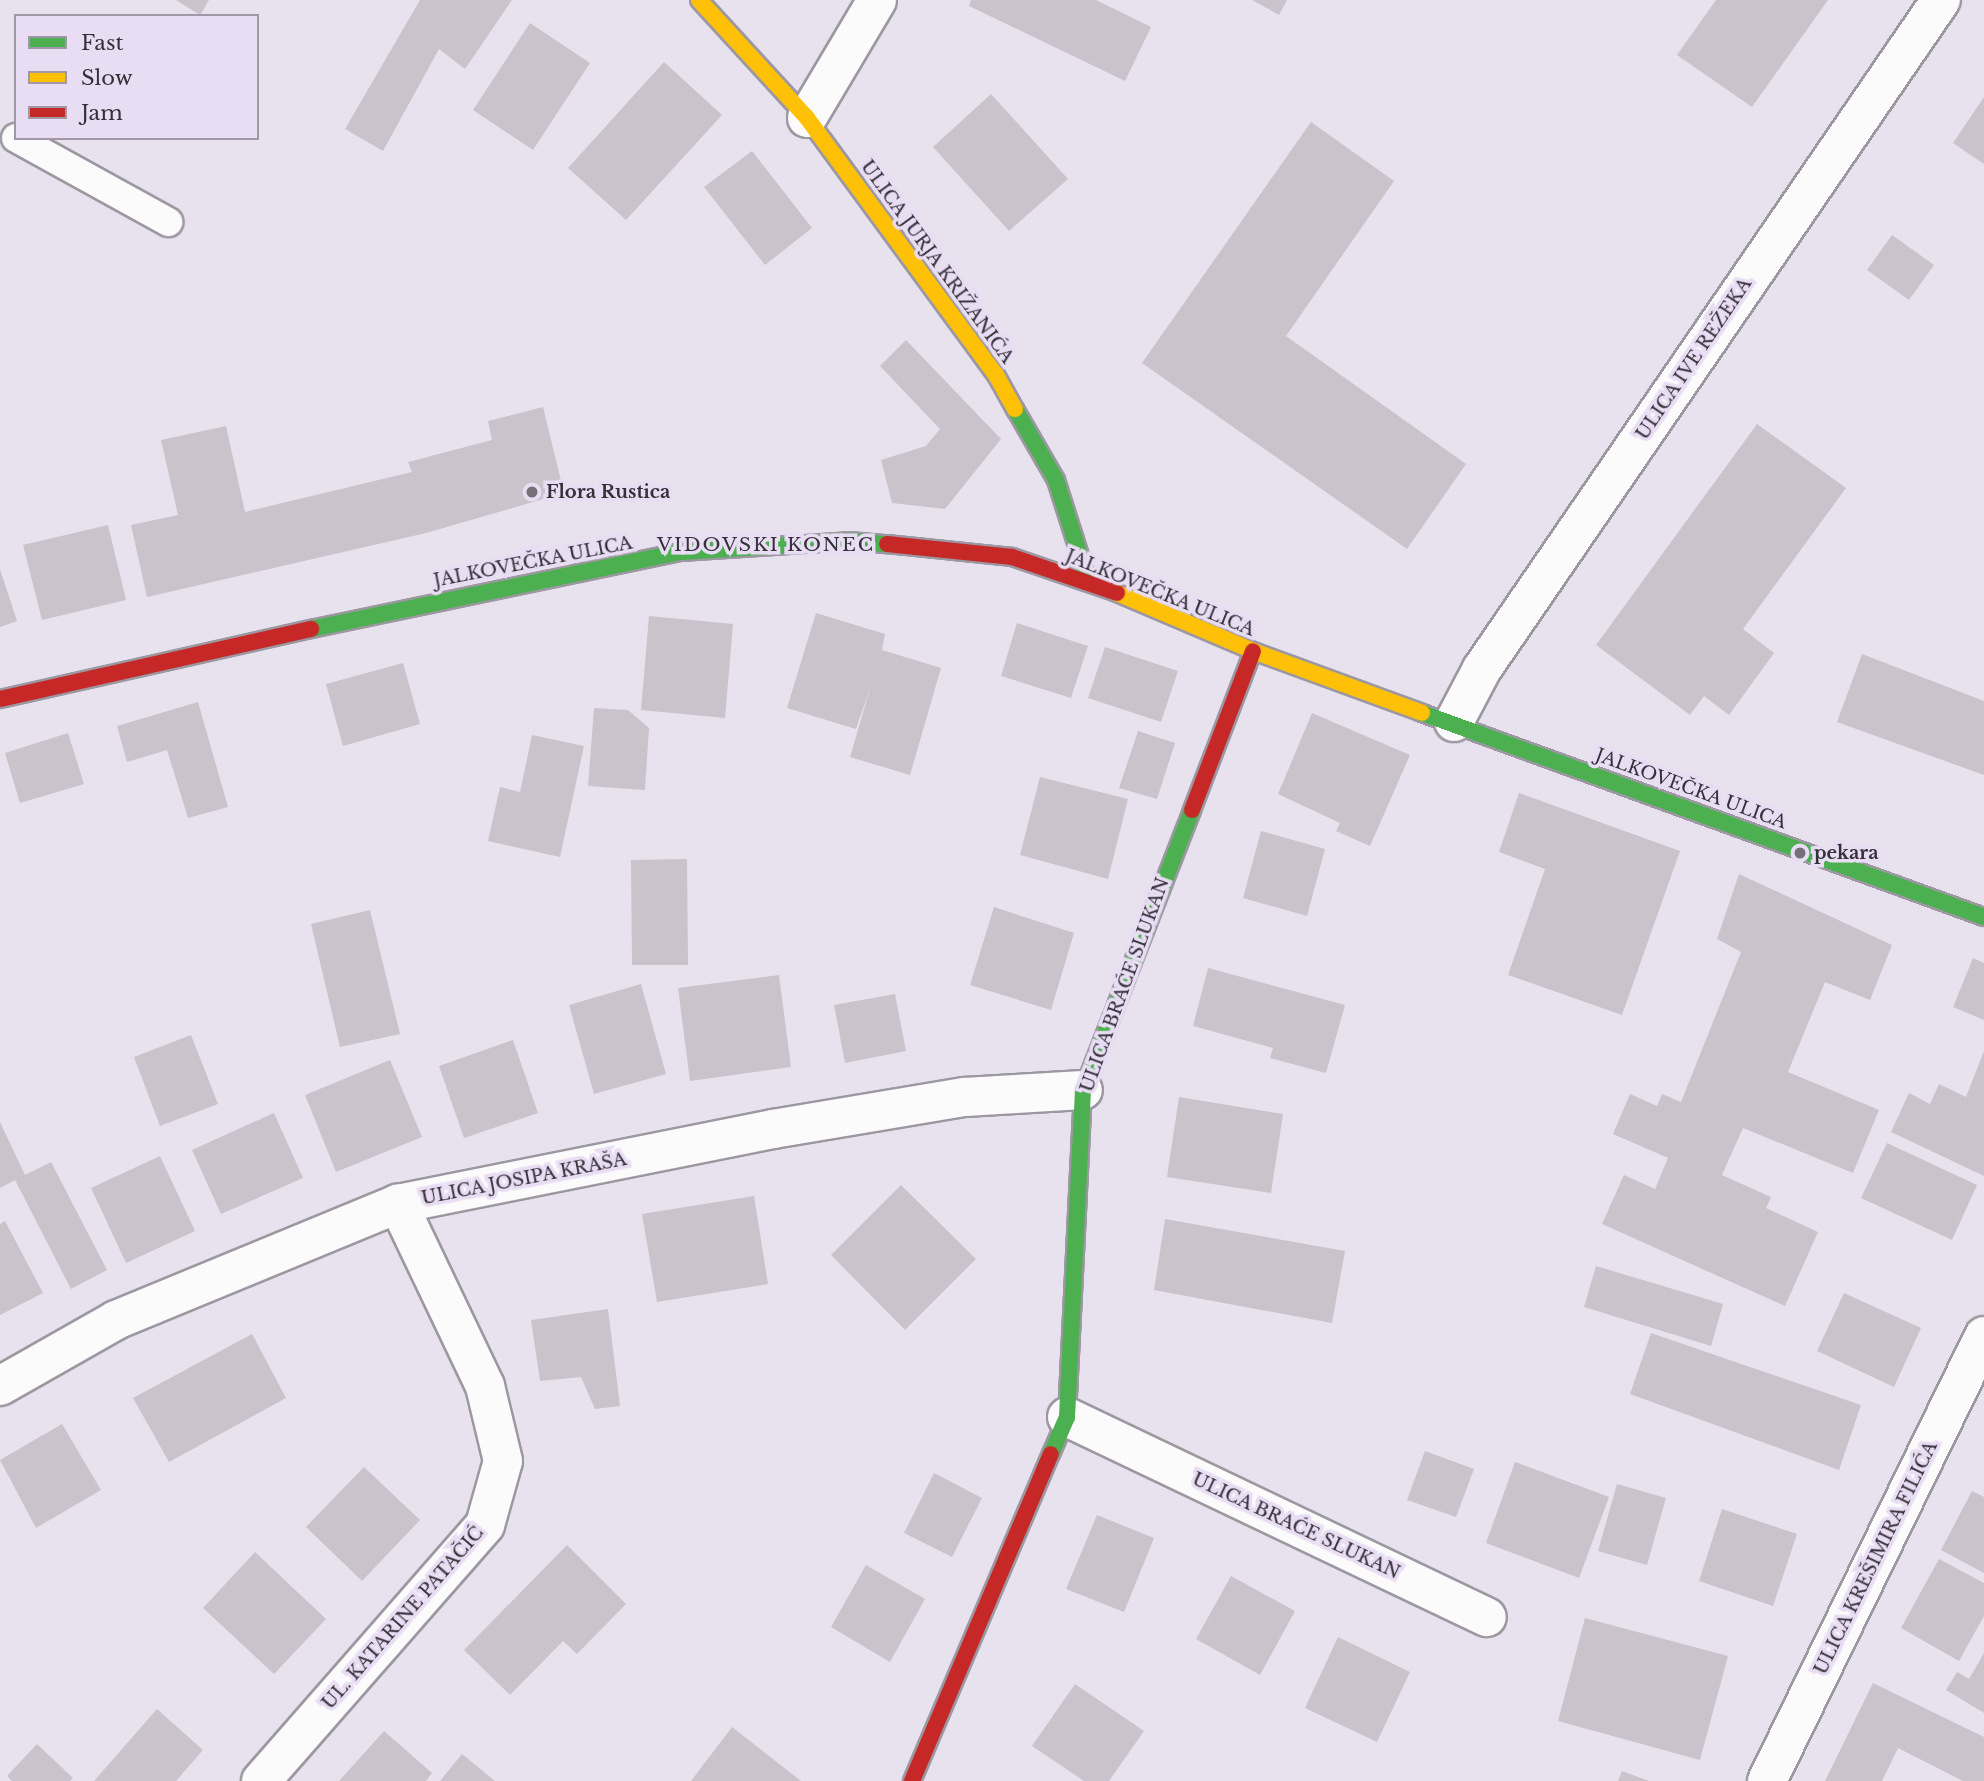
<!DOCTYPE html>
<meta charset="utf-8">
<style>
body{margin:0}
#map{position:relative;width:1984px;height:1781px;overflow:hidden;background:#e8e2ee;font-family:"Libre Baskerville",serif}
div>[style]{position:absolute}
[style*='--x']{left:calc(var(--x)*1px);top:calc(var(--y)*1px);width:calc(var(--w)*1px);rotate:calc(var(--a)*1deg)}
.building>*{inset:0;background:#cac3cb}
.roads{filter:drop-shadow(2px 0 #9c98a1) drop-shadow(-2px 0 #9c98a1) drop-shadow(0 2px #9c98a1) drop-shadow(0 -2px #9c98a1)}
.lane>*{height:28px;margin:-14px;padding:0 14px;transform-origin:14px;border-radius:14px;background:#fcfbfc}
.street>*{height:38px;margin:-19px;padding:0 19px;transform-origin:19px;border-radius:19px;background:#fcfbfc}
.fast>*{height:16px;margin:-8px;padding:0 8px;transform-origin:8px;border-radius:8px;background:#4caf50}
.slow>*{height:16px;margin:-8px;padding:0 8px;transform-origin:8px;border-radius:8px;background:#ffc107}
.jam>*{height:16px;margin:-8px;padding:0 8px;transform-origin:8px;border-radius:8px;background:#c62828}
.dots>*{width:19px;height:19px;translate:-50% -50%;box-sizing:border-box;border:4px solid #e8ddf3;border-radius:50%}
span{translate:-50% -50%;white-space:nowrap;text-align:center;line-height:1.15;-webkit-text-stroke:7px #e8ddf3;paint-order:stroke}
.street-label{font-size:18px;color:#353139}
.poi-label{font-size:18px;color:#353139;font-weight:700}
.left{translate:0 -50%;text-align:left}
.neighbourhood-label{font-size:19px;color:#353139;letter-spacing:2px}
.legend{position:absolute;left:14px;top:14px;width:245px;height:126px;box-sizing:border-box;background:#e8ddf3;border:2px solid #a098a9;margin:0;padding:9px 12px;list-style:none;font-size:21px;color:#353139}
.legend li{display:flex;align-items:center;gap:14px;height:35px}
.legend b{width:35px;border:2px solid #a098a9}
</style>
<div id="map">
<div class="building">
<i style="clip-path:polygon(176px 0,209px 0,200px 15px)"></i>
<i style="clip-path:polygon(420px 0,512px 0,465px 69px,439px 49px,383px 151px,345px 129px)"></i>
<i style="clip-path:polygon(971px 0,1096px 0,1151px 27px,1125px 81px,969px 6px)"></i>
<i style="clip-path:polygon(1252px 0,1287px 0,1279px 15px)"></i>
<i style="clip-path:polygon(1716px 0,1828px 0,1752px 107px,1677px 55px)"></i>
<i style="clip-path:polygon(530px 23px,590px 63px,533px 150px,473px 110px)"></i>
<i style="clip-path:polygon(664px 62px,722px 115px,626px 220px,568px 168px)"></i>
<i style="clip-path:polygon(991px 94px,1068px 179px,1009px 231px,933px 147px)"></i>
<i style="clip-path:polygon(1984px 97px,1984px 164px,1953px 143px)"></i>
<i style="clip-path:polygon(1311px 122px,1394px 181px,1286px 336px,1466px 464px,1407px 549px,1142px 363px)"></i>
<i style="clip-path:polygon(752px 151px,812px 228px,765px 265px,704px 187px)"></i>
<i style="clip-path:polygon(1892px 235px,1934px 265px,1909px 300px,1867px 270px)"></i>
<i style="clip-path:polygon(906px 340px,1001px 439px,945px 509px,892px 503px,881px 460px,926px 446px,940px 429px,880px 366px)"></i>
<i style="clip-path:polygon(543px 407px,564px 493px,426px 533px,147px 597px,131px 525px,178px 515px,161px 440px,226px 426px,245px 512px,412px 472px,408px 462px,492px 440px,488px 421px)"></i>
<i style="clip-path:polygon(1757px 424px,1846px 488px,1743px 629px,1774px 653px,1729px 715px,1704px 696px,1690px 715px,1596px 645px)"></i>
<i style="clip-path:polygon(108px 525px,126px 600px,42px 620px,23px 545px)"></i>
<i style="clip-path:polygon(0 569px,17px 621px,0 627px)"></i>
<i style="clip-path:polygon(816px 613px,885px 634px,882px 650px,941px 668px,910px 775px,850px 757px,871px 685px,856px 729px,787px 708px)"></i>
<i style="clip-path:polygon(649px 616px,733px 624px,725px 718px,641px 710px)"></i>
<i style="clip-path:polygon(1017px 623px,1088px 646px,1071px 698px,1001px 676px)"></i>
<i style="clip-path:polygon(1105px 647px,1178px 671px,1161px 722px,1088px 698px)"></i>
<i style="clip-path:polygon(1862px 654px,1984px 701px,1984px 775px,1837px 722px)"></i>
<i style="clip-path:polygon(403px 663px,420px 724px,343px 746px,326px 684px)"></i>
<i style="clip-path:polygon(198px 702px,228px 807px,188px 818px,167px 750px,127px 762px,117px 726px)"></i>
<i style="clip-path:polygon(594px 708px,628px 710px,649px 728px,645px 790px,588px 786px)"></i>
<i style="clip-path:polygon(1312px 713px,1410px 755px,1370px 846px,1336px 831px,1340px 823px,1278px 794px)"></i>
<i style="clip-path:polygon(1138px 731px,1175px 743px,1157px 799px,1119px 788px)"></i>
<i style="clip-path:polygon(68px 733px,84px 784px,20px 803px,5px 753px)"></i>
<i style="clip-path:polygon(532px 735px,584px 746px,560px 857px,488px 841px,500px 787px,520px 792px)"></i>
<i style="clip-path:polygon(1040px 777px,1128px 799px,1108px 879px,1020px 855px)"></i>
<i style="clip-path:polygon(1519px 793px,1680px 851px,1622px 1015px,1508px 975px,1545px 869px,1499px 852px)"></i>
<i style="clip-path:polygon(1261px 831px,1325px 849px,1307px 916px,1243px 898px)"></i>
<i style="clip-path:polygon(687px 859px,688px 965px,632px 965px,631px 860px)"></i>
<i style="clip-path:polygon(1739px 874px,1892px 945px,1870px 1000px,1825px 982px,1788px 1072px,1879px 1110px,1853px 1173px,1743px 1128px,1722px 1175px,1771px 1197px,1766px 1208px,1818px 1232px,1785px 1306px,1602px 1224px,1624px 1175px,1655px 1189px,1668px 1158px,1613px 1134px,1630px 1094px,1657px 1106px,1662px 1094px,1681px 1102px,1741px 952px,1717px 939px)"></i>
<i style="clip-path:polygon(994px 907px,1074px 933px,1051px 1010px,970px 985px)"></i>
<i style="clip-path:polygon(370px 910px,400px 1034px,340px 1047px,311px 924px)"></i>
<i style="clip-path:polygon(1973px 958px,1984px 963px,1984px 1020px,1953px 1007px)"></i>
<i style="clip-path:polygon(1208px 968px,1345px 1005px,1326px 1073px,1270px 1058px,1273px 1048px,1193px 1026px)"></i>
<i style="clip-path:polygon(779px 975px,791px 1067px,690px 1081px,678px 988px)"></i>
<i style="clip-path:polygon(641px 984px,666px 1074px,594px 1094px,569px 1005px)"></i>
<i style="clip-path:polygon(895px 994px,906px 1051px,845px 1063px,834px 1005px)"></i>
<i style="clip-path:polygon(191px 1035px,218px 1104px,160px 1126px,134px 1057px)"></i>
<i style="clip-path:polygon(513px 1040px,538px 1113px,464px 1138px,439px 1066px)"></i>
<i style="clip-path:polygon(1984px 1051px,1984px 1176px,1891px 1132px,1909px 1093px,1930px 1104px,1939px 1084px,1966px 1097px)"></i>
<i style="clip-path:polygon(390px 1060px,422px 1137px,336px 1172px,305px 1095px)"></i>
<i style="clip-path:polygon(1179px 1097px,1283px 1114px,1271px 1193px,1167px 1177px)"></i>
<i style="clip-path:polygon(274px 1113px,303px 1178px,221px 1214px,192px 1150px)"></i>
<i style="clip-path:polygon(0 1122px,25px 1175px,51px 1162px,107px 1270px,71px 1289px,15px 1180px,0 1188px)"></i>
<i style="clip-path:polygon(1887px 1143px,1977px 1185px,1952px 1240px,1861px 1198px)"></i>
<i style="clip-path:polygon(160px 1156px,195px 1231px,126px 1263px,91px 1188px)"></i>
<i style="clip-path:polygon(901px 1185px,976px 1259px,905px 1330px,831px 1255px)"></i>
<i style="clip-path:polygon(754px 1196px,768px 1284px,657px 1302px,642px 1214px)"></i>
<i style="clip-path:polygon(1165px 1219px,1345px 1251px,1332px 1323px,1154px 1290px)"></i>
<i style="clip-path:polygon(5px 1221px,43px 1293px,0 1315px,0 1224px)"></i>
<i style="clip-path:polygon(1596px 1266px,1723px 1304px,1711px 1346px,1584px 1307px)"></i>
<i style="clip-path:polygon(1844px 1293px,1921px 1328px,1894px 1387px,1817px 1351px)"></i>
<i style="clip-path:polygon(608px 1309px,620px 1406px,595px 1409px,581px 1377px,540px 1381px,531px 1320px)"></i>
<i style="clip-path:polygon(1651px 1333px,1861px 1405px,1839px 1470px,1630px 1394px)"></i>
<i style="clip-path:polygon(252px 1334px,286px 1398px,169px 1462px,133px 1398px)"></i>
<i style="clip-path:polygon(62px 1424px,101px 1490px,36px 1528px,0 1460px)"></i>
<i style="clip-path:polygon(1425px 1451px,1474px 1469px,1456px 1517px,1407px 1500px)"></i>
<i style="clip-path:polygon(1515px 1462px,1609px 1497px,1579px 1578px,1486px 1543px)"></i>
<i style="clip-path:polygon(364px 1467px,420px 1520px,362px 1581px,306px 1527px)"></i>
<i style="clip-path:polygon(934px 1473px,982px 1498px,952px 1557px,904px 1533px)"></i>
<i style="clip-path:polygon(1617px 1484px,1666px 1498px,1647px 1565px,1598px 1551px)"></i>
<i style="clip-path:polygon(1972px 1491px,1984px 1497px,1984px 1573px,1941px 1550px)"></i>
<i style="clip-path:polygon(1722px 1509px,1797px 1534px,1773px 1606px,1699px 1581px)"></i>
<i style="clip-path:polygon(1097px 1515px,1154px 1538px,1124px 1612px,1066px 1589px)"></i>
<i style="clip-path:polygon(567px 1545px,626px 1604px,577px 1654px,563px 1641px,510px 1695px,464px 1650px)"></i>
<i style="clip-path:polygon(255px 1552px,326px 1619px,274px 1674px,203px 1608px)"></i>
<i style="clip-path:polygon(1939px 1559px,1984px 1583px,1984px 1616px,1959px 1661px,1901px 1628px)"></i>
<i style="clip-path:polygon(866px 1565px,925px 1599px,890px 1662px,831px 1627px)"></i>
<i style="clip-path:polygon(1231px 1576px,1295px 1611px,1260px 1675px,1196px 1639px)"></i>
<i style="clip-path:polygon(1585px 1618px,1728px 1656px,1700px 1760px,1558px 1721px)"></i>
<i style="clip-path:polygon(1338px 1637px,1410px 1672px,1377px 1742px,1305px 1708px)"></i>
<i style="clip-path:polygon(1984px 1653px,1984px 1713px,1946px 1690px,1957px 1672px,1969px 1679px)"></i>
<i style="clip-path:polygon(1873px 1683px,1984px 1737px,1984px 1781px,1963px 1781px,1898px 1748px,1882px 1781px,1825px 1781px)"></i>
<i style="clip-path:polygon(1075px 1684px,1144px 1731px,1109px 1781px,1084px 1781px,1032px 1746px)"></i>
<i style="clip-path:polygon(157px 1709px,203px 1750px,176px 1781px,94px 1781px)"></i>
<i style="clip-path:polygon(732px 1727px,801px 1781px,691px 1781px)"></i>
<i style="clip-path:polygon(384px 1731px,432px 1773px,426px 1781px,339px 1781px)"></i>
<i style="clip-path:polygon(37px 1744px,73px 1778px,70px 1781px,12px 1781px,7px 1776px)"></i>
<i style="clip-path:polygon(462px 1754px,495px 1781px,440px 1781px)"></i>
<i style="clip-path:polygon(1622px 1771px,1649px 1781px,1618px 1781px)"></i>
</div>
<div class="roads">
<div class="lane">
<i style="--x:16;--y:138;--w:174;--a:28.9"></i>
</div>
<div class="street">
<i style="--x:807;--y:118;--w:137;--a:-59.3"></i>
<i style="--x:1454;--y:722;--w:60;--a:-62.2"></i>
<i style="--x:1482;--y:669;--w:811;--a:-55.55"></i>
<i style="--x:0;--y:1386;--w:133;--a:-29.6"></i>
<i style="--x:116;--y:1320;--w:305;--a:-22.4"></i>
<i style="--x:398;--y:1204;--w:382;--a:-11.3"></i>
<i style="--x:773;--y:1129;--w:195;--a:-9.5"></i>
<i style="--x:965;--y:1097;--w:118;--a:-3.4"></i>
<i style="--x:1067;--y:1417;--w:465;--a:25.5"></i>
<i style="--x:261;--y:1781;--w:340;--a:-48.8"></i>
<i style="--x:485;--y:1525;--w:66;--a:-74.3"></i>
<i style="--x:503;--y:1461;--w:77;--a:-103.5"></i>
<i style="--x:485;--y:1386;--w:202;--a:-115.5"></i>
<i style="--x:1767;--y:1781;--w:495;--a:-64"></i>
</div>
<div class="fast">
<i style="--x:1015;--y:409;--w:82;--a:60"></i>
<i style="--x:1056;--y:480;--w:106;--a:72.4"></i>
<i style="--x:311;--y:629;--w:378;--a:-11.8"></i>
<i style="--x:681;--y:552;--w:168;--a:-3.7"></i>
<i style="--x:849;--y:541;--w:38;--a:5"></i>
<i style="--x:1422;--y:713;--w:598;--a:19.95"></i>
<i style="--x:1051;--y:1454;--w:40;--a:-66.6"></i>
<i style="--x:1067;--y:1417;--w:327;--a:-87.2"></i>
<i style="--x:1083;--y:1090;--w:300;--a:-68.7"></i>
</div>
<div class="slow">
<i style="--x:699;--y:0;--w:160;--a:47.5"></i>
<i style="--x:807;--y:118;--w:319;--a:53.7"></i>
<i style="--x:996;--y:375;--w:39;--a:61"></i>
<i style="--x:1117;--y:593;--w:148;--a:23.1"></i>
<i style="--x:1253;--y:651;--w:180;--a:20.1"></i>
</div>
<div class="jam">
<i style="--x:887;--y:544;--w:126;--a:5.9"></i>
<i style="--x:1012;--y:557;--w:111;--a:18.9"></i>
<i style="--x:0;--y:699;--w:319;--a:-12.7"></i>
<i style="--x:1192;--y:810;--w:170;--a:-69"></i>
<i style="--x:912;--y:1781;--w:355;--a:-67"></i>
</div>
</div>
<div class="dots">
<i style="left:532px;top:492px;background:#746f78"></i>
<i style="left:1800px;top:853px;background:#746f78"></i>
</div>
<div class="street-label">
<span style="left:937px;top:262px;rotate:54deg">ULICA JURJA KRIŽANIĆA</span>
<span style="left:1694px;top:359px;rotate:-56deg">ULICA IVE REŽEKA</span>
<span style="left:533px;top:562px;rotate:-11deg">JALKOVEČKA ULICA</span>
<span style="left:1160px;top:593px;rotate:22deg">JALKOVEČKA ULICA</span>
<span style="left:1691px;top:789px;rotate:20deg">JALKOVEČKA ULICA</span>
<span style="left:1125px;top:985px;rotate:-70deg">ULICA BRAĆE SLUKAN</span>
<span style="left:524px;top:1179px;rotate:-11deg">ULICA JOSIPA KRAŠA</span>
<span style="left:1296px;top:1526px;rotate:25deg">ULICA BRAĆE SLUKAN</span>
<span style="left:1876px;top:1558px;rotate:-64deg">ULICA KREŠIMIRA FILIĆA</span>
<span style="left:403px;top:1618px;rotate:-49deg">UL. KATARINE PATAČIĆ</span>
</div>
<div class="poi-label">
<span class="left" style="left:546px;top:492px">Flora Rustica</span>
<span class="left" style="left:1814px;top:853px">pekara</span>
</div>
<div class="neighbourhood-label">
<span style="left:766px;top:545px">VIDOVSKI KONEC</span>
</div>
<ul class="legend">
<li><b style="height:9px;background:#4caf50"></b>Fast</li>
<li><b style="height:9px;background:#ffc107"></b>Slow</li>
<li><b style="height:9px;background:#c62828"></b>Jam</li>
</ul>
</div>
